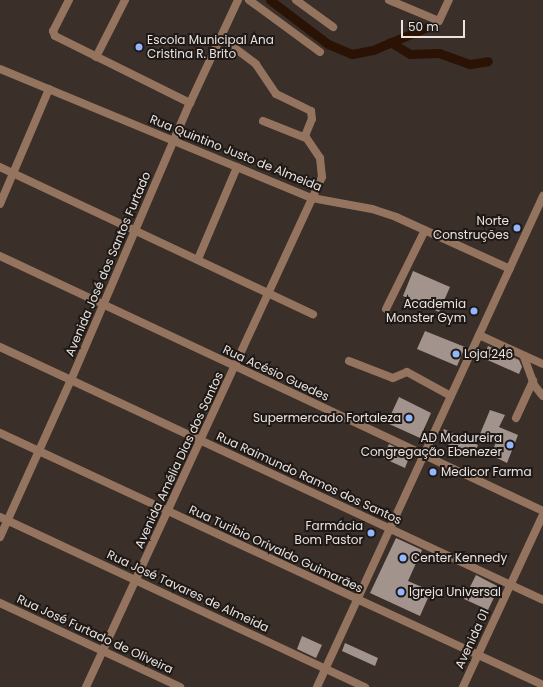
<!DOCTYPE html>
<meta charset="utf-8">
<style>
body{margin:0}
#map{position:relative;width:543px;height:687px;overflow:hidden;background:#3b3029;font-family:Poppins,sans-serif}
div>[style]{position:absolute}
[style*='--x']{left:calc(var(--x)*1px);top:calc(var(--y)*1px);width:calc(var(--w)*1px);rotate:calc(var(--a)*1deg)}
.canal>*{height:9px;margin:-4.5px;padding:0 4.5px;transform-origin:4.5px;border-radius:4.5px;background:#2a1304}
.building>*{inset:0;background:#a2948c}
.minor>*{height:8px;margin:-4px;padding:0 4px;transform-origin:4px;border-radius:4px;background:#95745f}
.tertiary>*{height:8px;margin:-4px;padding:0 4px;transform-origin:4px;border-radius:4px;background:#95745f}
.dots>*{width:11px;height:11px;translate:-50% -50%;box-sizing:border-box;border:2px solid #1e1916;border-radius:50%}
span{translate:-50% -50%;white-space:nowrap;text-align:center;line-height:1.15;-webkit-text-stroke:4px #1e1916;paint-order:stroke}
.poi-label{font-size:12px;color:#eae2de}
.left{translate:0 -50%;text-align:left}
.right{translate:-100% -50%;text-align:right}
.street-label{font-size:12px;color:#eae2de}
.scale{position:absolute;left:401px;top:20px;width:64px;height:18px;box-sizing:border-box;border:2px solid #eae2de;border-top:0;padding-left:5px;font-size:12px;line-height:14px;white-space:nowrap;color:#eae2de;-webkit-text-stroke:3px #1e1916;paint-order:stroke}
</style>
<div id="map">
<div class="canal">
<i style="--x:270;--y:0;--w:73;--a:37.2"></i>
<i style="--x:328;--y:44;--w:26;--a:23"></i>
<i style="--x:352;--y:54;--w:21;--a:-11"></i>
<i style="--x:373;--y:50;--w:56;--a:-22.9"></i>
<i style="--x:390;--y:42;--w:23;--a:31"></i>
<i style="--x:410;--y:54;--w:29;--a:-2"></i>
<i style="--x:439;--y:53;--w:33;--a:20"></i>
<i style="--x:470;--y:64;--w:18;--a:-9"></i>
</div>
<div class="building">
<i style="clip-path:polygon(413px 271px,450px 287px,439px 312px,403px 296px)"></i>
<i style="clip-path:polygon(425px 331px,465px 347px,457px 366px,417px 349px)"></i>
<i style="clip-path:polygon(488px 346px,519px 360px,522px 367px,519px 374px,483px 358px)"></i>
<i style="clip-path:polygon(399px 397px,431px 413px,420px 438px,387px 423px)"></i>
<i style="clip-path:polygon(490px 410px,505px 415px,499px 427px,518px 435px,507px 463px,491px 455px,496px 442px,480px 434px)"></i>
<i style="clip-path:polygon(444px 429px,478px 445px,473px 456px,439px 440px)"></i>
<i style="clip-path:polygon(389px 444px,410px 455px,405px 468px,383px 458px)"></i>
<i style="clip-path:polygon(396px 538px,422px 550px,408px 581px,431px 591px,420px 616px,370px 593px)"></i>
<i style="clip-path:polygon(476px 575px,499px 587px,488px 610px,464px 599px)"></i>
<i style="clip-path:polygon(302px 636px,322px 645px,316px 658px,297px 649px)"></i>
<i style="clip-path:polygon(345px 643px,378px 658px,375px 666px,342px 651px)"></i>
</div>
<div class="minor">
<i style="--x:69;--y:0;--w:35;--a:117"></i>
<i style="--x:53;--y:31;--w:5;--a:68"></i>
<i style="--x:55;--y:36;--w:151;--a:26.4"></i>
<i style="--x:249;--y:0;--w:88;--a:36.2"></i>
<i style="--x:296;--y:0;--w:46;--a:36.1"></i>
<i style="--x:389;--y:0;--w:54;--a:22.8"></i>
<i style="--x:439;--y:21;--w:23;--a:-65"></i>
<i style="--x:96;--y:57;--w:64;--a:-63"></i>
<i style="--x:0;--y:69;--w:338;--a:22.5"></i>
<i style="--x:312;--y:198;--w:61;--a:10.4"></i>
<i style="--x:372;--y:209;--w:25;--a:18"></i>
<i style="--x:396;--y:217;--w:125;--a:24.5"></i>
<i style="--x:263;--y:121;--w:46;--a:21.6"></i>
<i style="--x:0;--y:167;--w:346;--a:25.2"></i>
<i style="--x:0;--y:204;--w:125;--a:-66.9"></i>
<i style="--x:198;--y:259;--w:100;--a:-67"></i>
<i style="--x:386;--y:309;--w:88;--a:-63.7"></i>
<i style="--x:479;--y:335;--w:70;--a:24.4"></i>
<i style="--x:0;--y:347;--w:599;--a:24.98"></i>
<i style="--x:524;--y:357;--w:30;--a:70"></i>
<i style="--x:534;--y:385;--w:14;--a:51"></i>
<i style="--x:349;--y:361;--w:47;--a:21.1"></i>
<i style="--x:393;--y:378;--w:15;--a:-23"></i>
<i style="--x:407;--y:372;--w:50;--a:28.6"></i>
<i style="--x:516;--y:418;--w:41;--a:-65.3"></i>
<i style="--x:0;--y:433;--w:394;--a:24.9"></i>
<i style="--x:424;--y:455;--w:132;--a:25.2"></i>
<i style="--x:0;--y:517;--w:403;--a:25"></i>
<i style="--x:0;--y:537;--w:172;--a:-65.7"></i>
<i style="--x:71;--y:380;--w:301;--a:-66.8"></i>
<i style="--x:190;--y:103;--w:114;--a:-65"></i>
<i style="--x:0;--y:603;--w:199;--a:25"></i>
<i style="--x:86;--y:687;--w:562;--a:-65.17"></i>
<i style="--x:322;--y:177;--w:19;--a:-96"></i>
<i style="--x:320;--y:158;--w:27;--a:-124"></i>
<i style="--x:305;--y:136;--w:18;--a:-68"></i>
<i style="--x:312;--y:119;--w:8;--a:-97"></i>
<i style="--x:311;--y:111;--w:39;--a:-154"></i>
<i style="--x:276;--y:94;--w:36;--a:-124"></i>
<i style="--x:256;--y:64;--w:45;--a:-143.1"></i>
<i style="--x:463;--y:687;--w:190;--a:-65.1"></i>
</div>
<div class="tertiary">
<i style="--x:0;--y:256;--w:468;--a:25.1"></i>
<i style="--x:357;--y:599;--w:205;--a:24.8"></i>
<i style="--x:317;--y:687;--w:541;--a:-65.28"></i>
</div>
<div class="dots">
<i style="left:139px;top:47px;background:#93b7fd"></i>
<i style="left:517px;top:228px;background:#93b7fd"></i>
<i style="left:474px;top:311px;background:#93b7fd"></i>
<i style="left:456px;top:354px;background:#93b7fd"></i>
<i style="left:409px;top:418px;background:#93b7fd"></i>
<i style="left:510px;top:445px;background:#93b7fd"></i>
<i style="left:433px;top:472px;background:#93b7fd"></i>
<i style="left:371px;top:533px;background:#93b7fd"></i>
<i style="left:403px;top:558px;background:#93b7fd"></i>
<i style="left:401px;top:592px;background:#93b7fd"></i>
</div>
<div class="poi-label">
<span class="left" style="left:147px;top:47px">Escola Municipal Ana<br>Cristina R. Brito</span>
<span class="right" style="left:509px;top:228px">Norte<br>Construções</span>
<span class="right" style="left:466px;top:311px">Academia<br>Monster Gym</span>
<span class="left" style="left:464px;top:354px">Loja 246</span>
<span class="right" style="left:401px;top:418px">Supermercado Fortaleza</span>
<span class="right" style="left:502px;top:445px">AD Madureira<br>Congregação Ebenezer</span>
<span class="left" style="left:441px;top:472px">Medicor Farma</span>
<span class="right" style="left:363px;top:533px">Farmácia<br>Bom Pastor</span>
<span class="left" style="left:411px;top:558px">Center Kennedy</span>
<span class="left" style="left:409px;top:592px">Igreja Universal</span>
</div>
<div class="street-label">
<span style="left:236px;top:153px;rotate:22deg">Rua Quintino Justo de Almeida</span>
<span style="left:108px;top:264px;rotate:-67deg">Avenida José dos Santos Furtado</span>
<span style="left:276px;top:373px;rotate:25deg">Rua Acésio Guedes</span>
<span style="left:179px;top:460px;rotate:-65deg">Avenida Amélia Dias dos Santos</span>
<span style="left:309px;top:478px;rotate:25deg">Rua Raimundo Ramos dos Santos</span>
<span style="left:276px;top:549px;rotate:25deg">Rua Turibio Orivaldo Guimarães</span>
<span style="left:188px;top:591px;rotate:25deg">Rua José Tavares de Almeida</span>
<span style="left:95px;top:634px;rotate:25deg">Rua José Furtado de Oliveira</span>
<span style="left:472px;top:639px;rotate:-65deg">Avenida 01</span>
</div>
<div class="scale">50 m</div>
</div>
